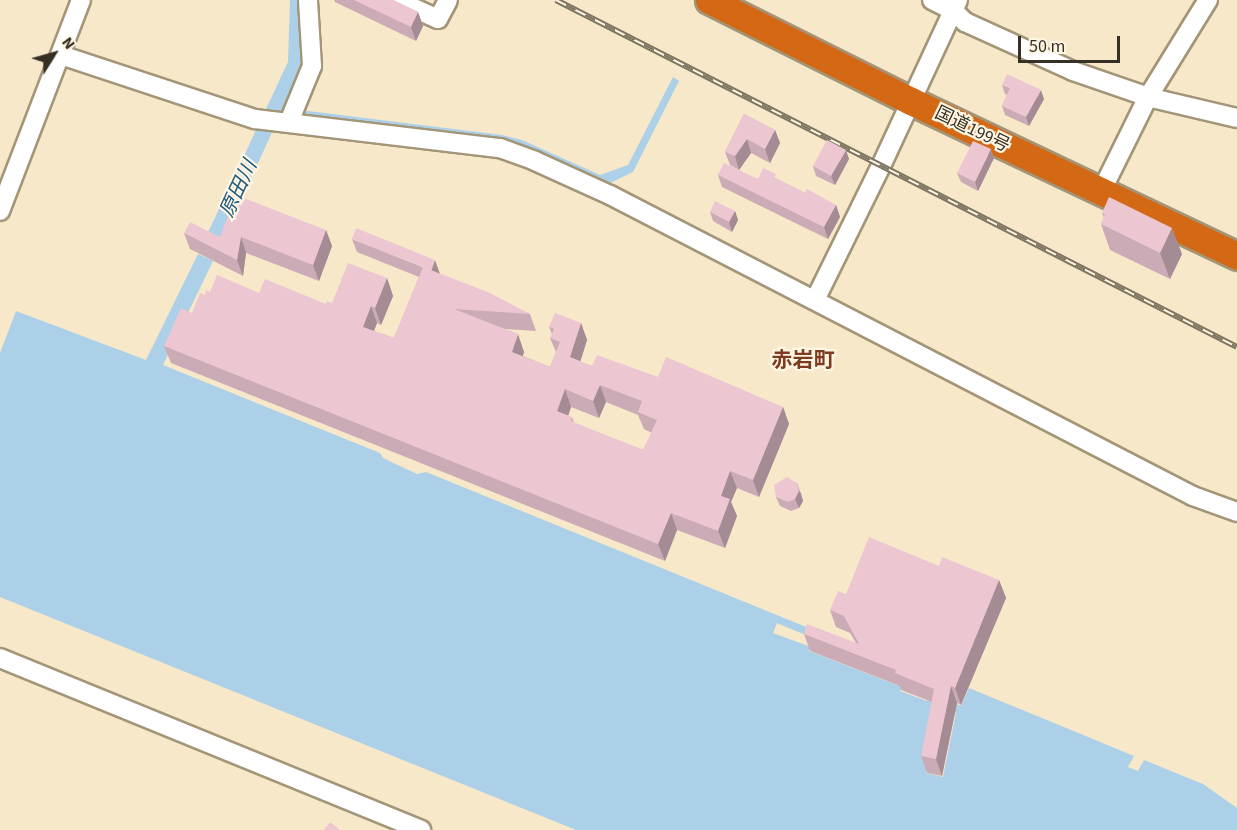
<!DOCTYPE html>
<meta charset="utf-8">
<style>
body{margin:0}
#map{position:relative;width:1237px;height:830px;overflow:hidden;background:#f7e8c9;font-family:"Source Sans 3","Noto Sans JP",sans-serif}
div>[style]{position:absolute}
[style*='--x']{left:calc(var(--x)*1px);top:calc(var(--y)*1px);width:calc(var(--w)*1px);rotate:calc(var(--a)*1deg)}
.water>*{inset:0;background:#acd0e8}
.roads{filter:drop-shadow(2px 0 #a39578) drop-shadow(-2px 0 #a39578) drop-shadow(0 2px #a39578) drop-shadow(0 -2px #a39578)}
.minor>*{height:18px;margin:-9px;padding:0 9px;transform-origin:9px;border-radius:9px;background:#fff}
.highway>*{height:27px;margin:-13.5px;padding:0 13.5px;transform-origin:13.5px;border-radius:13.5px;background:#d46915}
.rail>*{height:6px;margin-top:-3px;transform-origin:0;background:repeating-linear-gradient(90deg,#fff6e3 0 11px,#7d7461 0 22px);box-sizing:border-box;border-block:2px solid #7d7461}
.wall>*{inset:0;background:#cbabb5}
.shaded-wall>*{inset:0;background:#a58b93}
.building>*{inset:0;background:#ecc7d2}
span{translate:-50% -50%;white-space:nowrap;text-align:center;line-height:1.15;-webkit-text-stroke:4.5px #fff6e3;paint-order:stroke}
.street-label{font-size:18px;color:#363024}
.water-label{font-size:20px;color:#215c7e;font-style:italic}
.quarter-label{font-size:21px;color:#7d3b1f;font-weight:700}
.north{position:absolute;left:24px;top:24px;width:60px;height:60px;-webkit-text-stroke:4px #fff6e3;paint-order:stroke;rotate:53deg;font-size:16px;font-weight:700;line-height:24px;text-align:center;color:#363024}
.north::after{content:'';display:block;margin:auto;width:21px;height:27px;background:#363024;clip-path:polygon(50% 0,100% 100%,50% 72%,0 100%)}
.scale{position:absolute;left:1018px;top:36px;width:102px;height:27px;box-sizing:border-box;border:3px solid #363024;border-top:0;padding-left:8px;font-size:18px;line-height:21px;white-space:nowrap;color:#363024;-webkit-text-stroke:4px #fff6e3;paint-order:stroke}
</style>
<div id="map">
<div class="water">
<i style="clip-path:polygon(290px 0,300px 0,302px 46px,299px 73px,219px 249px,204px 241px,288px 62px)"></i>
<i style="clip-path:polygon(673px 77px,679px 81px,633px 172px,606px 185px,585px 174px,298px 116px,300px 110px,502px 135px,522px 140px,600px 175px,628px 165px)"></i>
<i style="clip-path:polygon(evenodd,198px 254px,213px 261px,163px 365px,380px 453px,383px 458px,417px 474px,426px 472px,853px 646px,908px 673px,900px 691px,927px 701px,935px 681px,932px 694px,961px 706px,969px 688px,1134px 756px,1128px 767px,1138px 771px,1144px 760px,1203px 784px,1237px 808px,1237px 830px,576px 830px,0 597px,0 353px,16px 311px,146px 360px,198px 254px,777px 623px,901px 675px,897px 685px,809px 651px,811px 647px,773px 633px,777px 623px,198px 254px,939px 709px,956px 713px,943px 777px,926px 773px,939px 709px)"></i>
</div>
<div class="roads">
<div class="minor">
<i style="--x:396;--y:0;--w:46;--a:24.3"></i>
<i style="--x:438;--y:19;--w:21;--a:-62"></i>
<i style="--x:932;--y:0;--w:25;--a:27"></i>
<i style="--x:954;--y:11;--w:16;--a:45"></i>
<i style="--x:965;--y:22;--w:119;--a:24.4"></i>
<i style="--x:1073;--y:71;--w:79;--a:19.1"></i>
<i style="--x:1148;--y:97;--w:91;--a:13.3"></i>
<i style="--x:61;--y:55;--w:204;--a:18.3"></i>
<i style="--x:255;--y:119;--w:247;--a:6.8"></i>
<i style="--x:500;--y:148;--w:37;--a:20"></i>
<i style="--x:535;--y:161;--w:82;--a:24.4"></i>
<i style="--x:610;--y:195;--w:656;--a:27.31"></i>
<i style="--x:1193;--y:496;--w:47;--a:20"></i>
<i style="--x:289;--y:122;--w:61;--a:-67.7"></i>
<i style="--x:312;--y:66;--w:66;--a:-93.5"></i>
<i style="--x:1101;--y:192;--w:106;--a:-63.7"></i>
<i style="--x:1148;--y:97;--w:114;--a:-58.3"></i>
<i style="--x:0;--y:211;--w:226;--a:-69"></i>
<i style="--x:815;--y:300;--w:149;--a:-63.8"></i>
<i style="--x:881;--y:166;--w:183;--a:-65.1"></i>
<i style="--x:0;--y:658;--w:455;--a:22.2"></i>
</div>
<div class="highway">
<i style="--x:709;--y:0;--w:226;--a:26.6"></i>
<i style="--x:911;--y:101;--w:361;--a:25.4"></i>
</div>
</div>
<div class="rail">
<i style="--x:556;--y:0;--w:764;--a:27"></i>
</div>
<div class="wall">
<i style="clip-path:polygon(334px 0,393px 0,418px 12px,423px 26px,416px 41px,335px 2px)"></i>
<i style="clip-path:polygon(1002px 85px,1044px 99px,1029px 126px,1005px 115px,1002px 106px,1007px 95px,1005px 94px)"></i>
<i style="clip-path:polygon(744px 114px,775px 130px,780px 143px,770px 163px,751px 153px,739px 170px,730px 165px,725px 152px)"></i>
<i style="clip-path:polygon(994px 158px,978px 191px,961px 182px,957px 173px)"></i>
<i style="clip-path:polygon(849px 159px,835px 185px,816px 176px,813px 166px)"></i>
<i style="clip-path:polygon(718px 175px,758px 179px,777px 179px,805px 193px,836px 205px,840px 217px,828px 239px,722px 187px)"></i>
<i style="clip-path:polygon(735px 211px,738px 220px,732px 232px,713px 221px,710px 212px)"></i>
<i style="clip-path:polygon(1102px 213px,1182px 254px,1170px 279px,1110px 250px,1101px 224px,1104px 218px)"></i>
<i style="clip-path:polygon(326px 230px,332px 246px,319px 281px,246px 253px,243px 276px,190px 249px,184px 233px,220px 237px)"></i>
<i style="clip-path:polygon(evenodd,352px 239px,440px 274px,530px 314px,536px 331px,505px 329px,524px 352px,523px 356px,550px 367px,556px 352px,550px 338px,552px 334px,549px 327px,581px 323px,587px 340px,580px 362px,592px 366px,658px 377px,783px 407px,789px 424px,759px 497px,737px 488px,731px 502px,737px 516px,725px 548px,677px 530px,665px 561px,171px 363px,164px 346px,192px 313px,205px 295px,210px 292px,259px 293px,326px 304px,332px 303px,387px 278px,393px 296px,381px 325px,377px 323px,374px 331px,394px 338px,419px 277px,357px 252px,352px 239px,606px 402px,638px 415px,644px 429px,652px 433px,643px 450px,574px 423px,572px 417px,568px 416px,571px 407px,599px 418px,606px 402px)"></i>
<i style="clip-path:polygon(801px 492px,803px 501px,799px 508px,791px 511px,780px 506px,776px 497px)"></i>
<i style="clip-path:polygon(939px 566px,999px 580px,1006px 598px,961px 705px,957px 703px,942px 776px,927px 773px,921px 756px,932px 702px,901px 690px,900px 686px,810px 651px,804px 634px,856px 643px,850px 633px,836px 627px,830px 610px,846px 594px)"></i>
</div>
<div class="shaded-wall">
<i style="clip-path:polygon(418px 12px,423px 26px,416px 41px,411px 27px)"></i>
<i style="clip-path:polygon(1041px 90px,1044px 99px,1029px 126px,1026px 117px)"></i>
<i style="clip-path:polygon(775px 130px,780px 143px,770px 163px,765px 149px)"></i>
<i style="clip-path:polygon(747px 139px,751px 153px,739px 170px,735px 156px)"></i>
<i style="clip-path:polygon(991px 149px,994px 158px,978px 191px,975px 182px)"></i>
<i style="clip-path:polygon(846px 150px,849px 159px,835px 185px,831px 176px)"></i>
<i style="clip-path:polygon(836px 205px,840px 217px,828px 239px,824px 227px)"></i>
<i style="clip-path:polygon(735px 211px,738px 220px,732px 232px,729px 222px)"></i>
<i style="clip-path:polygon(1172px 228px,1182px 254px,1170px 279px,1160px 253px)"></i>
<i style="clip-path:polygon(326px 230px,332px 246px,319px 281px,313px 265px)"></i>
<i style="clip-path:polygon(241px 237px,246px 253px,243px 276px,237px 260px)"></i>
<i style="clip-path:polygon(435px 260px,440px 274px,431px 271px)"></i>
<i style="clip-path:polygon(387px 278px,393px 296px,381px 325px,375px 308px)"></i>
<i style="clip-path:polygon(371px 306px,377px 323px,369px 344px,363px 327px)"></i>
<i style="clip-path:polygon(581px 323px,587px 340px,576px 375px,570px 357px)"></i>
<i style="clip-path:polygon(518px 334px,524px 352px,518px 369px,512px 352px)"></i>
<i style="clip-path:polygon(600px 385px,606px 402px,599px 418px,593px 401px)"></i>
<i style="clip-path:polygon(565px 389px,571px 407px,564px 428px,557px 411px)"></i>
<i style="clip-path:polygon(783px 407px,789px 424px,759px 497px,753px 480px)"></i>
<i style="clip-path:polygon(730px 471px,737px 488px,731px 502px,737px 516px,725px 548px,718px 531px,721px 496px)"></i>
<i style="clip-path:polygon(797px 483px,803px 501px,799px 508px,795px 499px)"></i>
<i style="clip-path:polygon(671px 513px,677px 530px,665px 561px,658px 544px)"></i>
<i style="clip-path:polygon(999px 580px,1006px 598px,961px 705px,955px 688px)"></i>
<i style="clip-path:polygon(951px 686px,957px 703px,942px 776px,936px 759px)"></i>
</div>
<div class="building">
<i style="clip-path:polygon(354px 0,393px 0,418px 12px,411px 27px)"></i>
<i style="clip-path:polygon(1007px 74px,1041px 90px,1026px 117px,1002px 106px,1010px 88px,1002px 85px)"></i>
<i style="clip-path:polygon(744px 114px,775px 130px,765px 149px,747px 139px,735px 156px,725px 152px)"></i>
<i style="clip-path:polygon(827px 140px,846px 150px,831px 176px,813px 166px)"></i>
<i style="clip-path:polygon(973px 141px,991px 149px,975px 182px,957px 173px)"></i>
<i style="clip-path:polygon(724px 163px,758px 179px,763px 168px,776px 174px,774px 177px,805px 193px,807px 189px,836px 205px,824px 227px,718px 175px)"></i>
<i style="clip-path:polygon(236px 195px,326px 230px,313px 265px,241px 237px,237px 260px,184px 233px,190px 222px,220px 237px)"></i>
<i style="clip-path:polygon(1109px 197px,1172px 228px,1160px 253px,1101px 224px,1105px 215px,1102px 213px)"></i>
<i style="clip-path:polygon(715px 201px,735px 211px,729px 222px,710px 212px)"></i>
<i style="clip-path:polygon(356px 228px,435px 260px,431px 270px,352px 239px)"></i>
<i style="clip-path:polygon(evenodd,348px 263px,387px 278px,375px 308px,371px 306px,363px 327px,394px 338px,423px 267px,490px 293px,530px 314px,454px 309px,518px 334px,512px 352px,550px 367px,560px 342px,550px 338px,554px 329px,549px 327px,555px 313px,581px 323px,570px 357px,592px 366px,597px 355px,658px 377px,666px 357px,783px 407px,753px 480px,730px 471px,721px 496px,730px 499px,718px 531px,671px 513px,658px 544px,164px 346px,181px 308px,192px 313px,200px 293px,205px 295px,206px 290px,210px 292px,217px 275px,259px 293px,265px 279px,326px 304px,327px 301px,332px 303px,348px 263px,600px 385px,642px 401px,638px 412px,657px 420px,643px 450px,571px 421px,572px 417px,557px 411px,565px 389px,593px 401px,600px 385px)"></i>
<i style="clip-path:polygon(787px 477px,797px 483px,799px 491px,795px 499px,788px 502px,776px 497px,774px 485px)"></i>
<i style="clip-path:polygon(869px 537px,939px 566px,942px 557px,999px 580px,955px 688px,951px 686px,936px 759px,921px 756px,934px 689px,895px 673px,896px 670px,804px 634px,807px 624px,859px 644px,844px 616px,830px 610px,838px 591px,846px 594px)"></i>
<i style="clip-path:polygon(330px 822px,339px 829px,339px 830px,324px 830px)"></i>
</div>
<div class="street-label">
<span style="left:972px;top:130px;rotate:26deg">国道199号</span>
</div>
<div class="water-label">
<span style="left:239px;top:189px;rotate:-65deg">原田川</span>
</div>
<div class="quarter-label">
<span style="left:803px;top:360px">赤岩町</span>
</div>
<div class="north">N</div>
<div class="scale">50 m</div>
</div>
